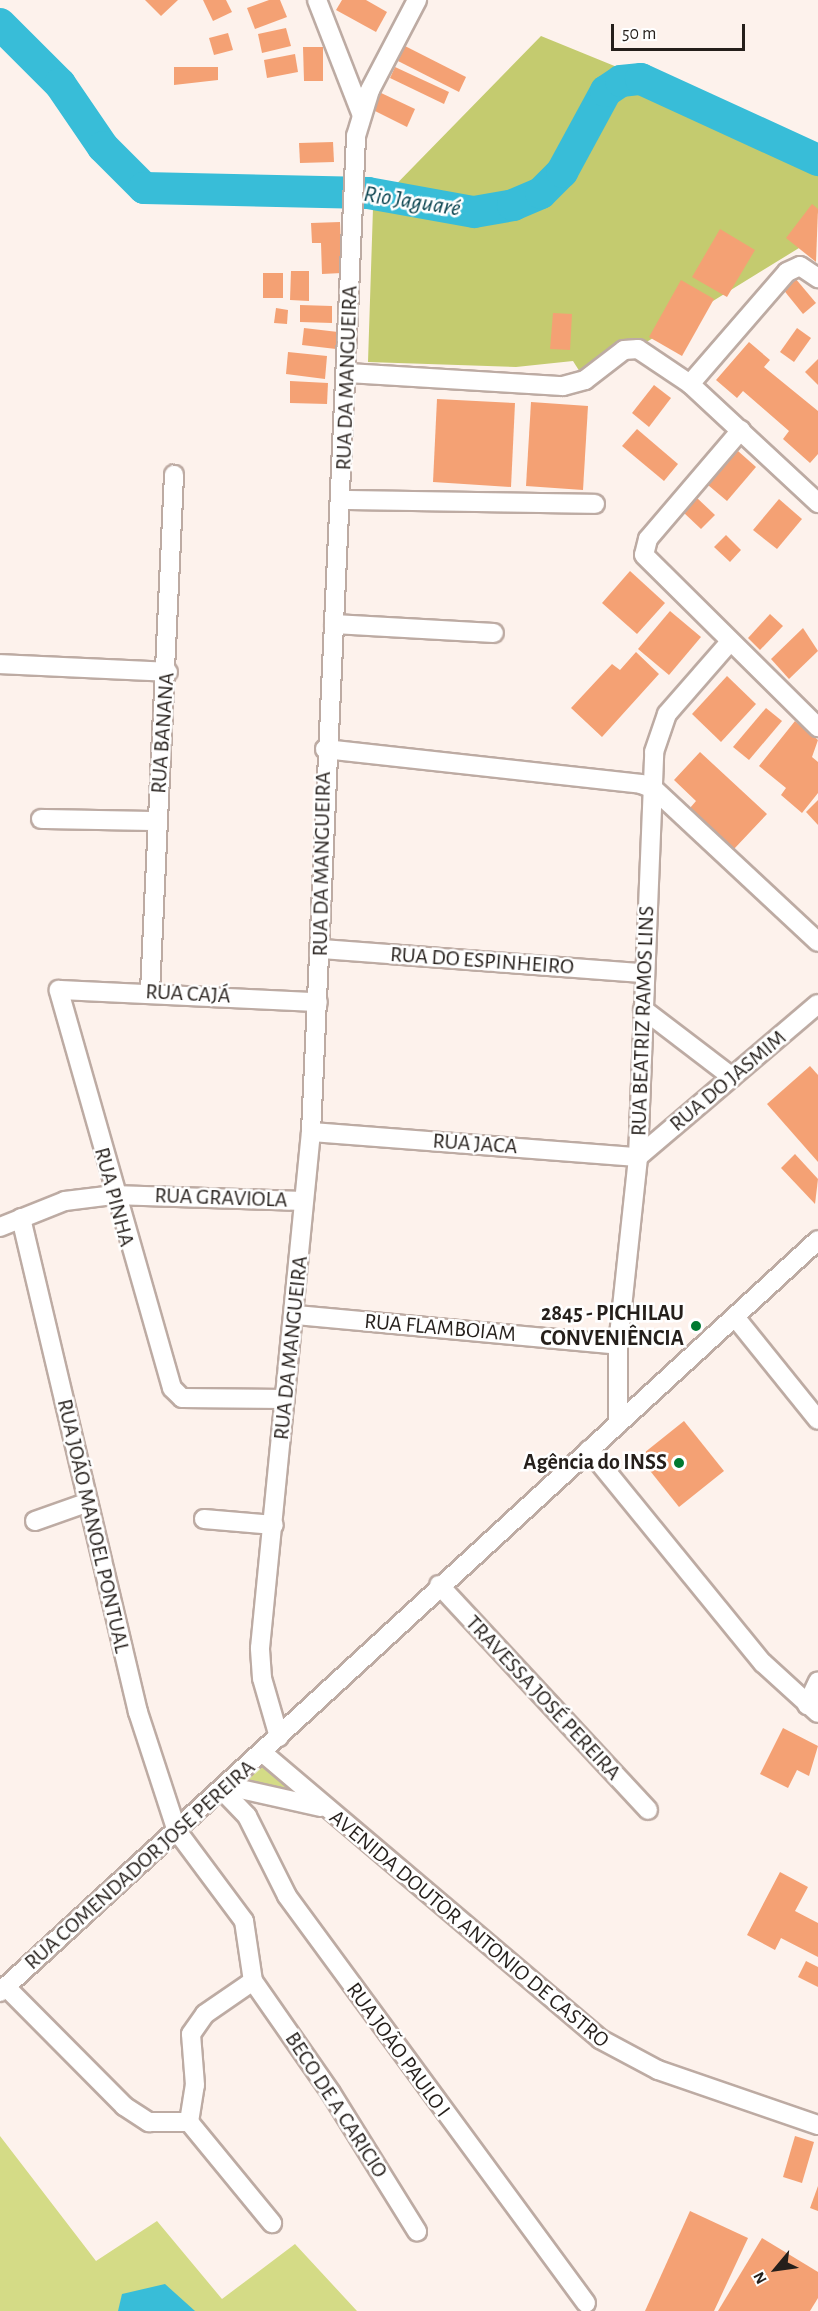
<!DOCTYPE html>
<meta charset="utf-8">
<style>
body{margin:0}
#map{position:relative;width:818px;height:2311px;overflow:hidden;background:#fdf2ec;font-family:"Alegreya Sans",sans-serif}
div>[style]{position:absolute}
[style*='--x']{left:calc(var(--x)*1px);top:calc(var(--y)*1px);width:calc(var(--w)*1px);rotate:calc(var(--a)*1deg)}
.green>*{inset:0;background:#d4db86}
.forest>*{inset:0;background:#c4cb6f}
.water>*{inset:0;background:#38bdd8}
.river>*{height:32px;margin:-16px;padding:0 16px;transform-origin:16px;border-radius:16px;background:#38bdd8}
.building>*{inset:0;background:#f4a174}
.roads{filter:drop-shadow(2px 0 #bdaba3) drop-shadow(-2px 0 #bdaba3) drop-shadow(0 2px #bdaba3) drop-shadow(0 -2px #bdaba3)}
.minor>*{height:18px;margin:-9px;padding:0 9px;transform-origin:9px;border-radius:9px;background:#fff}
.dots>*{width:16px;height:16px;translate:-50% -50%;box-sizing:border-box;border:3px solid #fff;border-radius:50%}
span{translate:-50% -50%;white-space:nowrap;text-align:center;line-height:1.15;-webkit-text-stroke:5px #fff;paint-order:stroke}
.street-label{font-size:22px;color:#251f1b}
.poi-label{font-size:22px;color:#251f1b;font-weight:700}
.right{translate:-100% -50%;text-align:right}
.water-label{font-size:24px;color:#09434f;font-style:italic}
.north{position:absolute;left:746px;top:2239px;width:60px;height:60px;-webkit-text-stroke:4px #fff;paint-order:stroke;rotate:241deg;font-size:16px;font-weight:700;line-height:24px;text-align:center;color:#251f1b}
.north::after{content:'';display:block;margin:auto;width:21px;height:27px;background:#251f1b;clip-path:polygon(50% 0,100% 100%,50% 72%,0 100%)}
.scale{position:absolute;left:611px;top:24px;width:134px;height:27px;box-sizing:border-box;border:3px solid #251f1b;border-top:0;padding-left:8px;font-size:18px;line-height:21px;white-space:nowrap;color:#251f1b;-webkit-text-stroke:4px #fff;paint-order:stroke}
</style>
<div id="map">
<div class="green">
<i style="clip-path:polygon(273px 1750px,306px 1799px,238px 1782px)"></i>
<i style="clip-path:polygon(0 2136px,96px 2261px,157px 2221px,222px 2299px,295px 2244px,357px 2311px,0 2311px)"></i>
</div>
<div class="forest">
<i style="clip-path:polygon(541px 36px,818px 149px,818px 212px,799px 248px,585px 380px,573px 361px,516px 367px,368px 362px,373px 208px)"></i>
</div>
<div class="water">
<i style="clip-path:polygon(165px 2284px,195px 2311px,118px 2311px,122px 2294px)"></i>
</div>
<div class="river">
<i style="--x:0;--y:24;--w:85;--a:45"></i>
<i style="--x:60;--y:84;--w:76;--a:55.7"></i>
<i style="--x:103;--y:147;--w:58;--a:45"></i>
<i style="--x:144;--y:188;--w:224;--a:1.3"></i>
<i style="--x:368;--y:193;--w:108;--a:10.2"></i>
<i style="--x:474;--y:212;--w:40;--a:-10"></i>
<i style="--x:513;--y:205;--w:30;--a:-23"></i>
<i style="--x:541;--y:193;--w:30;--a:-45"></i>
<i style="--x:562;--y:172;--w:92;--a:-61.5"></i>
<i style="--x:606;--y:91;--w:18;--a:-34"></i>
<i style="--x:621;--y:81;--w:20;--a:-6"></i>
<i style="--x:641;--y:79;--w:195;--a:24.6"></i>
</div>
<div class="building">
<i style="clip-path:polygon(145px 0,178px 0,161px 16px)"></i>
<i style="clip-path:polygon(203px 0,226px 0,232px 12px,213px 21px)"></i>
<i style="clip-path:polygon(269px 0,280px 0,287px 17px,255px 29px,247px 8px)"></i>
<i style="clip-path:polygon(342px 0,366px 0,387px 12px,376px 32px,336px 10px)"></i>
<i style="clip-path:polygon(286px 28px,291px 46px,262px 53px,258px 34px)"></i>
<i style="clip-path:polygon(228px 33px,233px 50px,214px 55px,209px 38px)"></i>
<i style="clip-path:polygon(405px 46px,466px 77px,459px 92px,398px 61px)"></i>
<i style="clip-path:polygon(303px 47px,323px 47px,323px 81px,304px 81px)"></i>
<i style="clip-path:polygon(295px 54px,298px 72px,267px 78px,264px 60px)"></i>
<i style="clip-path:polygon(174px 67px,218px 67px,218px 80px,174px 85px)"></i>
<i style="clip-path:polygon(395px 67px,449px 92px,444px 104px,390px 78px)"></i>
<i style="clip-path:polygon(379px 92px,415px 109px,407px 127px,371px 109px)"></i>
<i style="clip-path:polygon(333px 142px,334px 162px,300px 163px,299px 143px)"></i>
<i style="clip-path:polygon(812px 204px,818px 209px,816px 262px,786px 238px)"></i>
<i style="clip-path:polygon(340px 222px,342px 273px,322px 274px,321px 243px,312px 243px,311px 223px)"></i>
<i style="clip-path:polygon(720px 229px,755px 250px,727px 297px,692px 277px)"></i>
<i style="clip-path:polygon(291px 271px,309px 271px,309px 301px,290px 300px)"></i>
<i style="clip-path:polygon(263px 273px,283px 273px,283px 298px,263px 298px)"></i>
<i style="clip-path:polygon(795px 278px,816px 303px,803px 314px,782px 288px)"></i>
<i style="clip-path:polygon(681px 280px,714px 299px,682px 356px,649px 337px)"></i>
<i style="clip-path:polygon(300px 305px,332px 306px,332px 323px,300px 322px)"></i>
<i style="clip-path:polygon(276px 308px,288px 310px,287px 324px,274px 323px)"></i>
<i style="clip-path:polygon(553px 313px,572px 314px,570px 350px,550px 349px)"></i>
<i style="clip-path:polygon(304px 328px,338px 332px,336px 349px,302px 345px)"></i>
<i style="clip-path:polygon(797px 328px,811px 338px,794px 362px,780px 352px)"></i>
<i style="clip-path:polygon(749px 342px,770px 360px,764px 367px,818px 411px,818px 454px,810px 463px,783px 439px,789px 431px,743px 391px,737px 398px,716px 380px)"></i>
<i style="clip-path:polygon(288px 352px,327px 356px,325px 379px,286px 374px)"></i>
<i style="clip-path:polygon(818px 359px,818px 385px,805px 372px)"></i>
<i style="clip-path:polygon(290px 381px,328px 383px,327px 404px,290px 403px)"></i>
<i style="clip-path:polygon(654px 385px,671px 398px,649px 427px,632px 413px)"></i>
<i style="clip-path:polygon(437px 399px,515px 403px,511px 487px,433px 482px)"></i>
<i style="clip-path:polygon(531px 402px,588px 406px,583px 490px,526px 486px)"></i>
<i style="clip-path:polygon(637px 429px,678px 464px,664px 481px,622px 446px)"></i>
<i style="clip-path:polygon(738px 451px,756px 467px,727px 501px,708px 485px)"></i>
<i style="clip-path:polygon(696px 497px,715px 515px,701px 529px,683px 512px)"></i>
<i style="clip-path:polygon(779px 499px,802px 519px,777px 549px,753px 530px)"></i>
<i style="clip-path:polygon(726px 535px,741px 550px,730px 562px,714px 547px)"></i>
<i style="clip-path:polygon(630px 571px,665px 603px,637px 634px,602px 603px)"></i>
<i style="clip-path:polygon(670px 611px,701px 637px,669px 675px,638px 649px)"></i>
<i style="clip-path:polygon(770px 614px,783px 626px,760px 650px,748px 638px)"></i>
<i style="clip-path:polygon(803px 628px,818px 651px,789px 679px,771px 659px)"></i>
<i style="clip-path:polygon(636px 652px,659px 674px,602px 737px,571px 708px,612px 664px,620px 670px)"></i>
<i style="clip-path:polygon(727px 676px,756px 704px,721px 742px,692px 714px)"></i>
<i style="clip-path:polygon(766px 708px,782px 721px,749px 760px,733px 747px)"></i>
<i style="clip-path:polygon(795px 721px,818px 740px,812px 757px,818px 762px,818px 793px,802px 813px,781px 795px,786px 788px,759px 766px)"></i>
<i style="clip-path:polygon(700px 752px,767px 814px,734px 849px,690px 808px,696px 801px,674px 780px)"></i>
<i style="clip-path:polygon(818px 800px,818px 825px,806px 812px)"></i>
<i style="clip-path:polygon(810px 1066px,818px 1075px,818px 1162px,767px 1104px)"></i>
<i style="clip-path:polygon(795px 1154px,818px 1179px,815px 1204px,781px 1168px)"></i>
<i style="clip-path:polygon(684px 1421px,724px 1471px,679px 1507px,639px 1457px)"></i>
<i style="clip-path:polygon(783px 1728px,818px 1746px,809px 1776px,797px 1770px,788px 1788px,760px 1774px)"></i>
<i style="clip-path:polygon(780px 1872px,808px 1887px,795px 1911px,818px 1923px,818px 1957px,781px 1938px,775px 1950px,747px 1935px)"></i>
<i style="clip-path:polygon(806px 1961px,818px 1967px,818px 1987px,798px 1977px)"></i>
<i style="clip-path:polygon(795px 2136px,814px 2142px,802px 2183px,783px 2177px)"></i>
<i style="clip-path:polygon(818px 2186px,818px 2211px,810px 2208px)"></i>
<i style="clip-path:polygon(690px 2211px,748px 2238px,714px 2311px,645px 2311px)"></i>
<i style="clip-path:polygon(762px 2238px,818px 2272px,818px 2298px,810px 2311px,718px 2311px)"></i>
</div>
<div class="roads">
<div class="minor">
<i style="--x:317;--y:0;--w:121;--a:68.7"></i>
<i style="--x:348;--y:373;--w:215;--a:3.5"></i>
<i style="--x:563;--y:386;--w:23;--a:-15"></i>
<i style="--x:585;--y:380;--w:49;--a:-37.6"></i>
<i style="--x:624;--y:350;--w:14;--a:-4"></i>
<i style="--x:638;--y:349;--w:63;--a:33.9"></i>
<i style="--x:690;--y:384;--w:175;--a:42.9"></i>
<i style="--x:690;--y:384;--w:148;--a:-49.1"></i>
<i style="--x:787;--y:272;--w:14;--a:-25"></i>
<i style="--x:800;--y:266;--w:22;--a:34"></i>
<i style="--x:741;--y:430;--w:143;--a:130.5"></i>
<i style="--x:648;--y:539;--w:16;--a:104"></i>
<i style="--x:644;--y:555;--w:245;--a:44.7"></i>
<i style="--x:342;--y:500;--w:253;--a:0.9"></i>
<i style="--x:334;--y:624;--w:160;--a:3.2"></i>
<i style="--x:0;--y:664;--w:168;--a:2.7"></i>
<i style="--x:325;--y:749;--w:318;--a:6.3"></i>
<i style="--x:641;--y:784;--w:14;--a:21"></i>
<i style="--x:654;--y:789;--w:224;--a:43"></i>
<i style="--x:41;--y:819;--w:115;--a:1"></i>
<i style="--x:321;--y:949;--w:323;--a:4.3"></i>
<i style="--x:150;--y:992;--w:518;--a:-87.34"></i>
<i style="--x:643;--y:1009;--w:112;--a:37.4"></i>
<i style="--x:311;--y:1132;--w:328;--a:4.4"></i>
<i style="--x:638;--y:1157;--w:236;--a:-40.4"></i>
<i style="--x:21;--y:1218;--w:508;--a:76.68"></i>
<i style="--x:138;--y:1712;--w:125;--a:71.9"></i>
<i style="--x:177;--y:1831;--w:112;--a:53.3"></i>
<i style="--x:244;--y:1921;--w:61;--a:81.5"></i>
<i style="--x:0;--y:1227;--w:70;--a:-21.8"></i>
<i style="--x:65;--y:1201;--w:48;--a:-7.1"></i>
<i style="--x:113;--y:1195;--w:190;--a:1.8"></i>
<i style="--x:297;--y:1315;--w:322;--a:5.3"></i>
<i style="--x:735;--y:1317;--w:132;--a:51.1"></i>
<i style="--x:285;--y:1399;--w:103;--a:-179.4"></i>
<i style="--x:182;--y:1398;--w:14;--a:-135"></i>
<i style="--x:172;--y:1388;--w:414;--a:-105.9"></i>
<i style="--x:59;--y:990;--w:259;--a:2.7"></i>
<i style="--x:618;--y:1424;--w:79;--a:-90"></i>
<i style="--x:618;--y:1345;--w:189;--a:-83.9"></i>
<i style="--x:638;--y:1157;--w:405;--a:-87.7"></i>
<i style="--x:654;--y:752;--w:40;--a:-71.1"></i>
<i style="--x:667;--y:714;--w:94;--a:-48.9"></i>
<i style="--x:589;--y:1450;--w:275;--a:50.8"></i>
<i style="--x:763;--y:1663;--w:74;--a:42.3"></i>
<i style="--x:204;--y:1519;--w:70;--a:4.9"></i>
<i style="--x:35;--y:1521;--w:54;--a:-19.4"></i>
<i style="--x:439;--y:1585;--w:307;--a:47.1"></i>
<i style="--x:807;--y:1705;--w:26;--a:-65"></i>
<i style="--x:279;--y:1737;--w:61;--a:-106.1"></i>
<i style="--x:262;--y:1678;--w:30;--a:-94"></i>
<i style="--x:260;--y:1648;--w:519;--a:-84.36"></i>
<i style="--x:311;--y:1132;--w:997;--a:-87.41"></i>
<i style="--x:356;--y:136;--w:48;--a:-73.1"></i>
<i style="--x:370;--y:90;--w:102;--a:-62.4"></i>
<i style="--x:263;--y:1753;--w:442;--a:40.3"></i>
<i style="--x:600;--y:2039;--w:66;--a:28.1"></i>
<i style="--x:658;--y:2070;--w:169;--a:19"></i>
<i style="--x:227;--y:1786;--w:96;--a:12.6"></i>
<i style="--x:222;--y:1790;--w:36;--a:46"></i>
<i style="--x:247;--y:1816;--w:89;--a:63.4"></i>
<i style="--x:287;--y:1896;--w:505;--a:53.7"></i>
<i style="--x:253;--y:1981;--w:136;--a:55.1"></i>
<i style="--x:331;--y:2093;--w:163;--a:58.1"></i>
<i style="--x:6;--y:1987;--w:168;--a:45.2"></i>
<i style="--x:124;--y:2106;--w:30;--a:33"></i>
<i style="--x:149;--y:2122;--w:40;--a:0"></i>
<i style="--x:189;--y:2122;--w:131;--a:50.6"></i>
<i style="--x:0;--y:1992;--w:1111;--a:-42.59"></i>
<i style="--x:189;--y:2122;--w:37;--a:-81"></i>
<i style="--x:195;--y:2085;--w:51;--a:-94.5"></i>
<i style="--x:191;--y:2034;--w:24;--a:-55"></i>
<i style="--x:205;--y:2014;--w:58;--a:-34.5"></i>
</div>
</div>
<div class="dots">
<i style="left:696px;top:1326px;background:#017930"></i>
<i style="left:679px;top:1463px;background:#017930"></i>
</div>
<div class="street-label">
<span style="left:347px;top:378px;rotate:-88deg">RUA DA MANGUEIRA</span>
<span style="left:163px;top:733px;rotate:-86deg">RUA BANANA</span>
<span style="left:322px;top:864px;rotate:-89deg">RUA DA MANGUEIRA</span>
<span style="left:482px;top:961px;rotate:4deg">RUA DO ESPINHEIRO</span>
<span style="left:188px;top:994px;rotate:3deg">RUA CAJÁ</span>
<span style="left:643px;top:1021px;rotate:-88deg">RUA BEATRIZ RAMOS LINS</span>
<span style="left:728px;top:1081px;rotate:-40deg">RUA DO JASMIM</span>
<span style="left:475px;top:1144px;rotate:4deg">RUA JACA</span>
<span style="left:114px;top:1197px;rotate:75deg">RUA PINHA</span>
<span style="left:221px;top:1198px;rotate:2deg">RUA GRAVIOLA</span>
<span style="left:440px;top:1328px;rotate:5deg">RUA FLAMBOIAM</span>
<span style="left:291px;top:1348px;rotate:-84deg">RUA DA MANGUEIRA</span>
<span style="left:93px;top:1526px;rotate:77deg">RUA JOÃO MANOEL PONTUAL</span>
<span style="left:543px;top:1698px;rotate:47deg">TRAVESSA JOSÉ PEREIRA</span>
<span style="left:140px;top:1865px;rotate:-42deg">RUA COMENDADOR JOSE PEREIRA</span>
<span style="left:469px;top:1929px;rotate:40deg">AVENIDA DOUTOR ANTONIO DE CASTRO</span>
<span style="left:398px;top:2050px;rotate:54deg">RUA JOÃO PAULO I</span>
<span style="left:336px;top:2105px;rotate:57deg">BECO DE A CARICIO</span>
</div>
<div class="poi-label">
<span class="right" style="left:684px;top:1326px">2845 - PICHILAU<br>CONVENIÊNCIA</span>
<span class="right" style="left:667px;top:1463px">Agência do INSS</span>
</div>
<div class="water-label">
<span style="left:412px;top:202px;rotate:9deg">Rio Jaguaré</span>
</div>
<div class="north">N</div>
<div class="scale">50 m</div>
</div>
